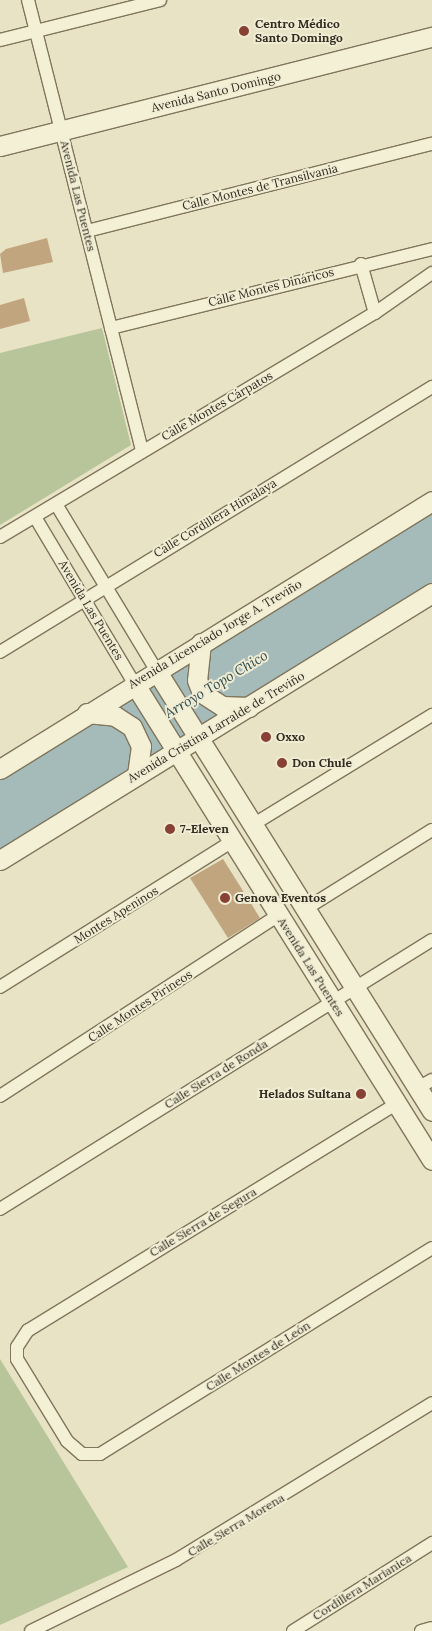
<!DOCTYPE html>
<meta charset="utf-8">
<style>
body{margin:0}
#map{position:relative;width:432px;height:1631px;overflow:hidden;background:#e8e3c4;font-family:Lora,serif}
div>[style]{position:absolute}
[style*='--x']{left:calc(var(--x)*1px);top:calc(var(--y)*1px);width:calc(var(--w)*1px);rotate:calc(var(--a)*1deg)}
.green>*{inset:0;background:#b8c499}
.water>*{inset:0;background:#a5bbb9}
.building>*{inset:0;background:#c1a57f}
.roads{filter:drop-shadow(1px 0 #80755d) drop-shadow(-1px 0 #80755d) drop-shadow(0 1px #80755d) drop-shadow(0 -1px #80755d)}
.street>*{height:12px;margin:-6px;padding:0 6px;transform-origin:6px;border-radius:6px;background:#f4f0d6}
.secondary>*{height:19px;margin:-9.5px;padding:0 9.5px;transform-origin:9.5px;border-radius:9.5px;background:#f4f0d6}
.dots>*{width:14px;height:14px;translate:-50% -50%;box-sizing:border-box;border:2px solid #f0ecd3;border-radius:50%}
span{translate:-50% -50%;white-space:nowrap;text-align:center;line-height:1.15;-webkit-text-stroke:4px #f0ecd3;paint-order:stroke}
.poi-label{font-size:12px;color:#322b1f;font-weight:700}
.left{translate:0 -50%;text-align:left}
.right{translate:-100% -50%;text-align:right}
.street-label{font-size:12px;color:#322b1f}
.water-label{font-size:14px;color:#304d50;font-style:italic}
</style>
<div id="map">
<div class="green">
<i style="clip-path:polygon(102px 328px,131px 445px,0 525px,0 353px)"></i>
<i style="clip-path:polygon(0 1359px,128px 1567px,0 1625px)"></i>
</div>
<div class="water">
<i style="clip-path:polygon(432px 501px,432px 593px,0 860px,0 769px)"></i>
</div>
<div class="building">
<i style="clip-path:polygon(47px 238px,53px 262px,3px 273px,0 254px,6px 249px)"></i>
<i style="clip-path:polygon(24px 298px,30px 321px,0 329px,0 305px)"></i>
<i style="clip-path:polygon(223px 859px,260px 918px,228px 938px,190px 878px)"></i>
</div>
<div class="roads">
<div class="street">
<i style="--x:28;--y:0;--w:464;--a:75.8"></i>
<i style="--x:0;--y:40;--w:165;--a:-14"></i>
<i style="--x:87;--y:231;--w:356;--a:-14.2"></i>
<i style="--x:361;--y:264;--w:51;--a:74.1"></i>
<i style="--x:111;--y:328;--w:331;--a:-13.8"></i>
<i style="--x:56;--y:504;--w:194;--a:58.9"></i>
<i style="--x:35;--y:517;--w:193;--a:59.2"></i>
<i style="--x:0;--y:537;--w:437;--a:-30.9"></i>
<i style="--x:375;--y:313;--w:70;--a:-35.1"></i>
<i style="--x:0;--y:652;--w:507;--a:-31.53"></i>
<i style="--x:254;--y:824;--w:209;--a:-31.5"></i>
<i style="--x:307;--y:908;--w:147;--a:-32"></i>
<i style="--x:0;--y:987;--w:273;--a:-32.1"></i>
<i style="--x:418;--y:1088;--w:16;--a:-30"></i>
<i style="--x:0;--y:1096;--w:333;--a:-33"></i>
<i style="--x:396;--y:1104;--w:432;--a:148.4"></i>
<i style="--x:28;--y:1330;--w:20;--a:123"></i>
<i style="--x:17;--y:1347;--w:12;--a:90"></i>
<i style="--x:17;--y:1359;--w:96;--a:58.6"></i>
<i style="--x:67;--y:1441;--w:20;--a:41"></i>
<i style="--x:82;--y:1454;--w:18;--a:0"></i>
<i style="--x:100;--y:1454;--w:391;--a:-31.8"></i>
<i style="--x:0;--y:1209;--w:509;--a:-31.91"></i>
<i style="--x:31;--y:1631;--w:161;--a:-26.1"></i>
<i style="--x:176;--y:1560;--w:300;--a:-31.5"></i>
<i style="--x:293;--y:1631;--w:165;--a:-32.3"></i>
<i style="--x:421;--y:1631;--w:11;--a:-15"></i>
</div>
<div class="secondary">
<i style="--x:0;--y:146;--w:446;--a:-14.2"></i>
<i style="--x:201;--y:643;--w:37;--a:96"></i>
<i style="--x:197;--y:680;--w:14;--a:69"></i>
<i style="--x:202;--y:693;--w:24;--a:33"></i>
<i style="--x:222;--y:706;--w:27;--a:2"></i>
<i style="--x:156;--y:670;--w:520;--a:57.96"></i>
<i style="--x:134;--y:683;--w:562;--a:58.01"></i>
<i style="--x:87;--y:713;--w:28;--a:6"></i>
<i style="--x:115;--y:716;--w:20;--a:33"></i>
<i style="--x:132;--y:727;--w:21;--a:65"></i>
<i style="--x:141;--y:746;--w:29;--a:98"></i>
<i style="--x:0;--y:769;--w:508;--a:-31.81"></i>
<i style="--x:0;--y:860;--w:508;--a:-31.72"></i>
</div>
</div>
<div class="dots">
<i style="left:244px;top:31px;background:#874135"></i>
<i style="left:266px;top:737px;background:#874135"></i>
<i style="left:282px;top:763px;background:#874135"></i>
<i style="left:170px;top:829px;background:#874135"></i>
<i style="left:225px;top:898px;background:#874135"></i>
<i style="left:361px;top:1094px;background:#874135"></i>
</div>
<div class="poi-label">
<span class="left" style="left:255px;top:31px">Centro Médico<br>Santo Domingo</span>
<span class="left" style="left:276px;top:737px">Oxxo</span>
<span class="left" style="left:292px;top:763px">Don Chule</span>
<span class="left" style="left:180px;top:829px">7-Eleven</span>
<span class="left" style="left:235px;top:898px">Genova Eventos</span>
<span class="right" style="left:351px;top:1094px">Helados Sultana</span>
</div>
<div class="street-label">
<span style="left:216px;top:92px;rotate:-14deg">Avenida Santo Domingo</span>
<span style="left:260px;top:187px;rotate:-14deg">Calle Montes de Transilvania</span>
<span style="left:78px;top:196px;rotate:76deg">Avenida Las Puentes</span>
<span style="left:271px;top:287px;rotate:-14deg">Calle Montes Dináricos</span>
<span style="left:217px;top:406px;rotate:-30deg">Calle Montes Cárpatos</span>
<span style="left:215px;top:518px;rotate:-31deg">Calle Cordillera Himalaya</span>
<span style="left:91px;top:610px;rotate:59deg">Avenida Las Puentes</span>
<span style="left:215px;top:634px;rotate:-31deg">Avenida Licenciado Jorge A. Treviño</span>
<span style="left:216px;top:727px;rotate:-31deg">Avenida Cristina Larralde de Treviño</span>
<span style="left:116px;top:915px;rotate:-32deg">Montes Apeninos</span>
<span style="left:311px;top:967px;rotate:58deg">Avenida Las Puentes</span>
<span style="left:140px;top:1006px;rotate:-33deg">Calle Montes Pirineos</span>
<span style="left:216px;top:1074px;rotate:-32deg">Calle Sierra de Ronda</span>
<span style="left:203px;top:1222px;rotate:-31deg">Calle Sierra de Segura</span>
<span style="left:258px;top:1356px;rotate:-32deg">Calle Montes de León</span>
<span style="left:236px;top:1525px;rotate:-31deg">Calle Sierra Morena</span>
<span style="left:362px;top:1587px;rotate:-32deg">Cordillera Marianica</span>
</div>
<div class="water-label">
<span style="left:216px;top:684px;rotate:-31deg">Arroyo Topo Chico</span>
</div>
</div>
